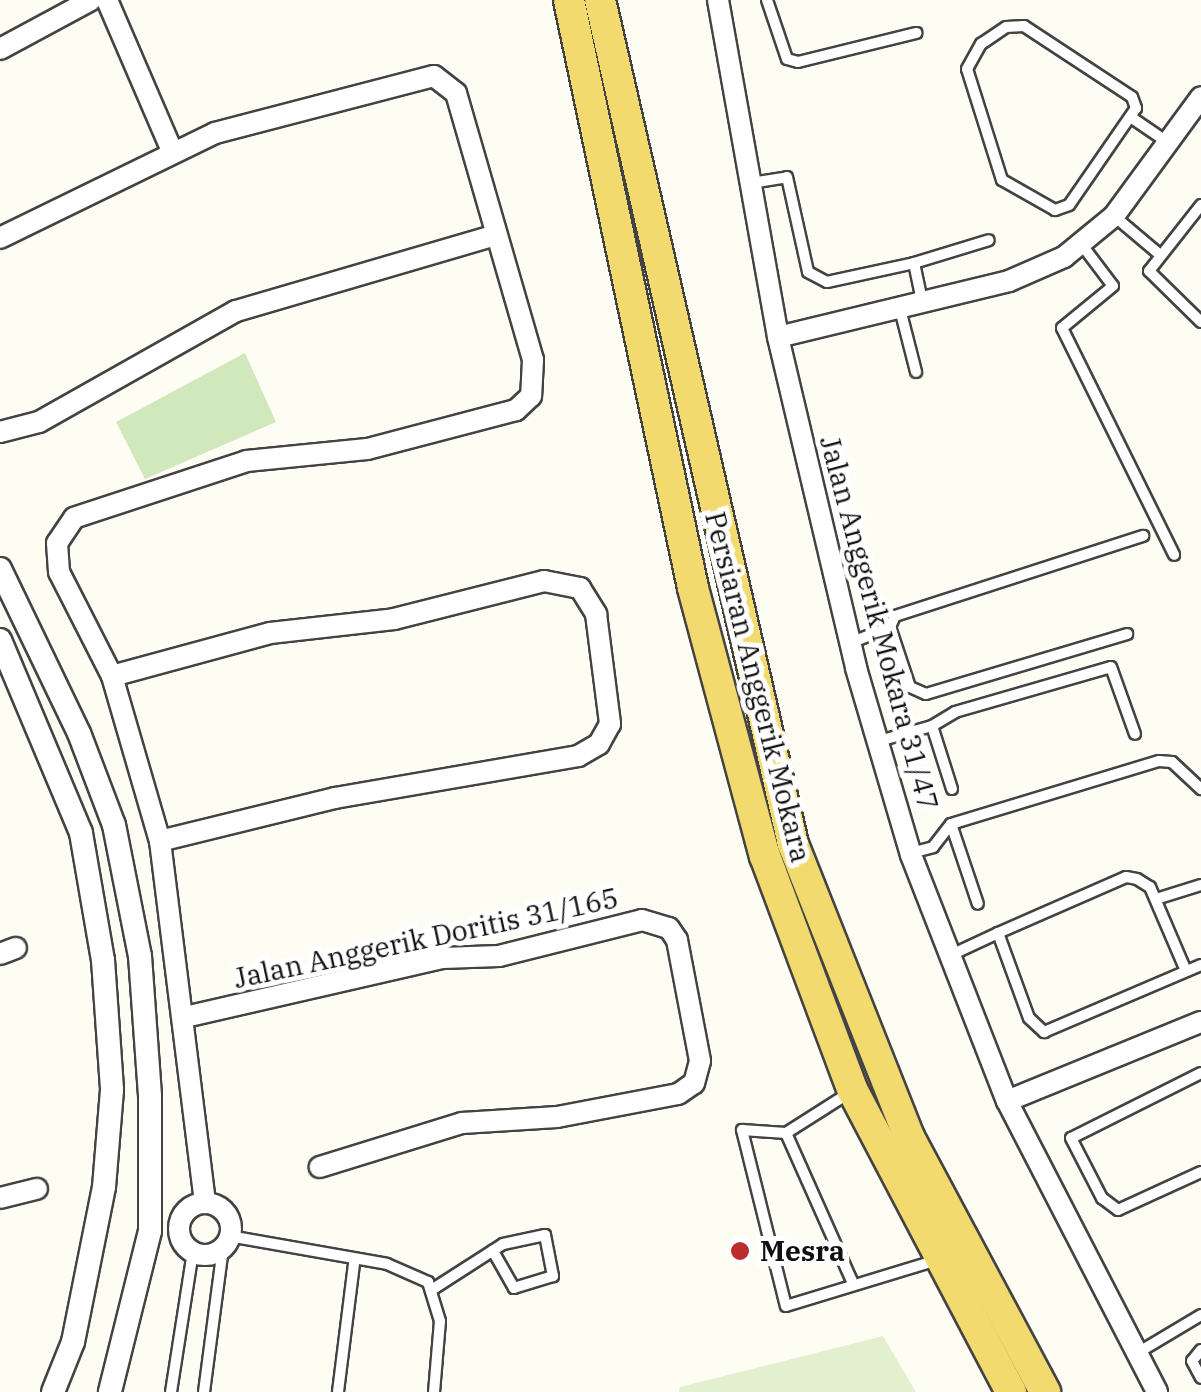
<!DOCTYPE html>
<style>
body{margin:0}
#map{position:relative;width:1201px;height:1392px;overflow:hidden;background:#fefdf3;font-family:"IBM Plex Serif",serif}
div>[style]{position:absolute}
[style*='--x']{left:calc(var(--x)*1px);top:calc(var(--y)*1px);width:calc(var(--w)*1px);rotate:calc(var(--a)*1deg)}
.green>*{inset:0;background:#d1e8bd}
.pitch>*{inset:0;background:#e2f0cf}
.roads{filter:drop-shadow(2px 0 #434343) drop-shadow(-2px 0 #434343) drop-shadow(0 2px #434343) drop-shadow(0 -2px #434343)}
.service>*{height:10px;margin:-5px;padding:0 5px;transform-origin:5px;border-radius:5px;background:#fff}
.minor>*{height:20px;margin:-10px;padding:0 10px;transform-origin:10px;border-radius:10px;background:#fff}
.minor>.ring{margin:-10px;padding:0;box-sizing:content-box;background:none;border:20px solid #fff;border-radius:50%}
.tertiary>*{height:22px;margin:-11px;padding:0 11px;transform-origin:11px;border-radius:11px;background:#fff}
.primary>*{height:30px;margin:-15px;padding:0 15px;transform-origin:15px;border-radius:15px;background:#f2da6f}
.dots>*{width:28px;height:28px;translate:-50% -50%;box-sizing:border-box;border:5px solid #fff;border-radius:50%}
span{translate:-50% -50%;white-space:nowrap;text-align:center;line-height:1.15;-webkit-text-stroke:10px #fff;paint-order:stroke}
.street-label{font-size:28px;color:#101010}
.poi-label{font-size:28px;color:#101010;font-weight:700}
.left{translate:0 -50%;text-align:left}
</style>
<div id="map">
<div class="green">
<i style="clip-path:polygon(245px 353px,276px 422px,145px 479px,116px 422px)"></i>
</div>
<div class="pitch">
<i style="clip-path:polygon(883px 1336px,916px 1392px,679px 1392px,680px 1387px)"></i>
</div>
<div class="roads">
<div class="service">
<i style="--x:767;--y:0;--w:62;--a:71.3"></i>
<i style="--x:787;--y:59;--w:11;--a:15"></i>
<i style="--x:798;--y:62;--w:122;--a:-13.8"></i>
<i style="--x:1024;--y:26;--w:129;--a:33.3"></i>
<i style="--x:1132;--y:97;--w:12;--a:70"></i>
<i style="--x:1136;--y:108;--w:118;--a:124.6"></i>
<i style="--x:1069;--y:205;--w:15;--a:160"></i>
<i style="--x:1055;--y:210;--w:61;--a:-150.5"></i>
<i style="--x:1002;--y:180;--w:116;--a:-107.5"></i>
<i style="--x:967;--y:69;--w:29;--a:-61"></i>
<i style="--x:981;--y:44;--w:30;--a:-34"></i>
<i style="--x:1006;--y:27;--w:18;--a:-3"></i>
<i style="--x:1132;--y:118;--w:42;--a:34.4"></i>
<i style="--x:751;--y:183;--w:36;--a:-9"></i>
<i style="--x:787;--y:177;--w:97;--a:77.5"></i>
<i style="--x:808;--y:272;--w:21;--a:28"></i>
<i style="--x:827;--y:282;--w:89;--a:-12.3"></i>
<i style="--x:914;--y:263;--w:40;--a:78"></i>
<i style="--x:1201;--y:205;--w:84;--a:128.2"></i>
<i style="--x:1149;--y:271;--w:73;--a:44.4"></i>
<i style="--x:1114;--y:216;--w:57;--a:40.1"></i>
<i style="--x:1082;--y:245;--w:51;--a:52.9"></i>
<i style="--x:1113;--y:286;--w:66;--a:140.5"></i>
<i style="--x:1062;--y:328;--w:253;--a:63.7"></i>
<i style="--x:914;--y:263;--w:78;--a:-17"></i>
<i style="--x:900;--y:309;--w:65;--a:75.7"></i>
<i style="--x:890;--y:627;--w:12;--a:-66"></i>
<i style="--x:895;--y:616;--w:261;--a:-17.9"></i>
<i style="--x:850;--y:643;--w:43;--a:-21.8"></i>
<i style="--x:890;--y:627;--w:63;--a:71.6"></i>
<i style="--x:910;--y:687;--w:17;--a:24"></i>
<i style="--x:926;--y:694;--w:210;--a:-16.6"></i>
<i style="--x:879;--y:741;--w:55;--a:-15.8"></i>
<i style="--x:952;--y:789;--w:66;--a:-107.6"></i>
<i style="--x:932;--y:726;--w:27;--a:-31"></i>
<i style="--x:955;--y:712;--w:162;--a:-16.1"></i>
<i style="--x:1111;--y:667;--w:71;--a:70.3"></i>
<i style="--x:951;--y:824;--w:84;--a:71.4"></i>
<i style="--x:911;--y:853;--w:23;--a:-15"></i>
<i style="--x:933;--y:847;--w:29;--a:-52"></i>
<i style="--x:951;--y:824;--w:217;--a:-16.9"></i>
<i style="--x:1159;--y:761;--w:13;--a:4"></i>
<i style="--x:1172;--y:762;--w:40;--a:43"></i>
<i style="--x:1156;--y:899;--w:47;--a:-17.3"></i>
<i style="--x:998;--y:933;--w:140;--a:-23.6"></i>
<i style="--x:1126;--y:877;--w:11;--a:10"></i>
<i style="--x:1137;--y:879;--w:15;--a:32"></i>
<i style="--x:1150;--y:887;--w:91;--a:66.8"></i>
<i style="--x:951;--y:955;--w:52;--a:-25.1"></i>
<i style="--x:998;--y:933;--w:90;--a:70"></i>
<i style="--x:1029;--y:1018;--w:21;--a:43"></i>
<i style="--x:1044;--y:1032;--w:171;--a:-23.1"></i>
<i style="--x:1201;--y:1073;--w:145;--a:153.4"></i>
<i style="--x:1071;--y:1138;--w:68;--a:62.7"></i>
<i style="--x:1102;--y:1198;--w:20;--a:37"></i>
<i style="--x:1118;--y:1210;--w:91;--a:-24.6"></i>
<i style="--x:849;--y:1093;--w:75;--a:147.6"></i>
<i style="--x:786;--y:1133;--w:44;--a:-176.1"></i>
<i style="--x:742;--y:1130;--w:181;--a:76"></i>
<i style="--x:786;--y:1306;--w:158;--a:-16.9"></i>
<i style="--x:786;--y:1133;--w:162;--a:66"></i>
<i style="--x:229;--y:1236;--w:160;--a:10"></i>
<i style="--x:387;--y:1264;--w:45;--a:23.7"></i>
<i style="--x:428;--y:1282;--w:41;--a:72.9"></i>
<i style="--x:440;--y:1321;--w:71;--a:94.8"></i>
<i style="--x:433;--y:1289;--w:83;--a:-32.7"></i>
<i style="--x:503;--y:1244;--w:43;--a:-12.1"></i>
<i style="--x:545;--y:1235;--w:42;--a:79"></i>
<i style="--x:553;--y:1276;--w:41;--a:162.9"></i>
<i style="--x:514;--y:1288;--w:43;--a:-119.6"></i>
<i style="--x:1201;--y:1350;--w:14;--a:129"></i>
<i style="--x:1192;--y:1361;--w:19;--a:62"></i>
<i style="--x:1134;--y:1355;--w:78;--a:-30.8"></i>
<i style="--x:171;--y:1392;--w:142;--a:-81.1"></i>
<i style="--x:204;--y:1392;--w:146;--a:-82.5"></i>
<i style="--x:338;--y:1392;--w:130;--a:-82.9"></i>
</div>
<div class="minor">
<i style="--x:107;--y:0;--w:164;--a:66.7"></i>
<i style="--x:718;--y:0;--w:342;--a:79.9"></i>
<i style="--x:778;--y:337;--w:340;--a:76.7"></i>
<i style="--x:856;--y:668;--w:195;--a:73.6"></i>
<i style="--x:911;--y:855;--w:264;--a:68.7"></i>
<i style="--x:1007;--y:1101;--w:327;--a:62.7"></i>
<i style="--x:0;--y:49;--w:103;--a:-28.3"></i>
<i style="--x:0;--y:238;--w:239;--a:-26"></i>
<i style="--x:215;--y:133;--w:226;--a:-14.6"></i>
<i style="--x:434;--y:76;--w:28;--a:38"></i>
<i style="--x:456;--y:93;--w:278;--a:73.9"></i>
<i style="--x:533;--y:360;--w:36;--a:93"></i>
<i style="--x:531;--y:396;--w:21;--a:137"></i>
<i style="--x:516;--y:410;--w:154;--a:165.3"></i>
<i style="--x:367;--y:449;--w:121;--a:174.3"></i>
<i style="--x:247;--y:461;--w:182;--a:161.8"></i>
<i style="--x:74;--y:518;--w:30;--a:124"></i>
<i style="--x:57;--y:543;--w:29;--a:86"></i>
<i style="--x:59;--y:572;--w:117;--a:63"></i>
<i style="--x:112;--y:676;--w:172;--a:73.8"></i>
<i style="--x:160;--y:841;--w:365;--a:82.9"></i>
<i style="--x:778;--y:337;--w:238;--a:-13.6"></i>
<i style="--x:1009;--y:281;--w:60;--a:-23.6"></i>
<i style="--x:1064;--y:257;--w:65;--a:-39.4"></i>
<i style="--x:1114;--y:216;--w:147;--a:-53.8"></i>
<i style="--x:0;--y:432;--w:40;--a:-14.4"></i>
<i style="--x:39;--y:422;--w:226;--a:-29.4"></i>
<i style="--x:236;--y:311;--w:267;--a:-16.3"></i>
<i style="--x:112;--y:676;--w:164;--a:-15.2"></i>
<i style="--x:270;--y:633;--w:125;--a:-6.4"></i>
<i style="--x:394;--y:619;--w:155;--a:-14.2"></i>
<i style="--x:544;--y:581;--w:37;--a:11"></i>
<i style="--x:580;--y:588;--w:31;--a:58"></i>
<i style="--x:596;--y:614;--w:111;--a:82.7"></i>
<i style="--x:610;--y:724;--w:23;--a:119"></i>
<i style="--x:599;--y:744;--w:24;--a:150"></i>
<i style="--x:578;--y:756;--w:247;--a:170.2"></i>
<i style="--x:335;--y:798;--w:180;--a:166.2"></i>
<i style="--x:0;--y:954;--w:17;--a:-21"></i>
<i style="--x:185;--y:1017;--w:265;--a:-12.9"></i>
<i style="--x:443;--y:958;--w:56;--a:-2"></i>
<i style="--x:499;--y:956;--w:147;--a:-14.1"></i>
<i style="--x:642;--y:920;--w:28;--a:17"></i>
<i style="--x:669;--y:928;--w:14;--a:56"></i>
<i style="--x:677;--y:940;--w:123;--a:79.2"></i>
<i style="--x:700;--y:1061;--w:23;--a:105"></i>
<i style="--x:694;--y:1083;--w:19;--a:145"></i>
<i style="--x:678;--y:1094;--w:123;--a:169.2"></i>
<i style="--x:557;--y:1117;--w:95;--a:176.4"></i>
<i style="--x:462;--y:1123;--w:149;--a:162.8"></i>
<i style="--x:1007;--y:1101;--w:209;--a:-22.2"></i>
<i style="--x:0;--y:1198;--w:38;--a:-14"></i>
<i class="ring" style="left:179px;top:1203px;width:32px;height:32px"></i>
</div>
<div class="tertiary">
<i style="--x:0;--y:569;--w:182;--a:64.3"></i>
<i style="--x:79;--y:733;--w:98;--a:69.2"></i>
<i style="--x:114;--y:825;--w:134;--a:78.8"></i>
<i style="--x:140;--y:956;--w:141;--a:85.9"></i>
<i style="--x:150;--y:1097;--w:134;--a:90"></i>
<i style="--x:150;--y:1231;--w:166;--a:104"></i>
<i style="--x:0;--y:640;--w:209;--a:67.2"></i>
<i style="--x:81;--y:833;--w:129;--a:80.2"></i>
<i style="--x:103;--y:960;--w:130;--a:86"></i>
<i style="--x:112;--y:1090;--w:97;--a:94.7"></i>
<i style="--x:104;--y:1187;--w:158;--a:101.3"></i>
<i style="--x:73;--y:1342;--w:54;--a:111.8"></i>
</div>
<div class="primary">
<i style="--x:569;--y:0;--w:601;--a:78.09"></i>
<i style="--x:693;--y:588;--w:278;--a:75"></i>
<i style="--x:765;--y:856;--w:251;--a:69.5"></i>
<i style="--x:853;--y:1091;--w:340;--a:62.3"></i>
<i style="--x:600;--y:0;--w:866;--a:77.12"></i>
<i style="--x:793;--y:844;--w:315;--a:68.4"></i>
<i style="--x:909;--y:1137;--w:289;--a:61.9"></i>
</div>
</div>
<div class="dots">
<i style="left:740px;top:1251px;background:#bb2e2d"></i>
</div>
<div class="street-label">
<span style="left:879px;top:623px;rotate:75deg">Jalan Anggerik Mokara 31/47</span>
<span style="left:758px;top:687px;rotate:76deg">Persiaran Anggerik Mokara</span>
<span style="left:426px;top:938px;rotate:-12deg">Jalan Anggerik Doritis 31/165</span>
</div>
<div class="poi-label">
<span class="left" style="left:760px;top:1251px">Mesra</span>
</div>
</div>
